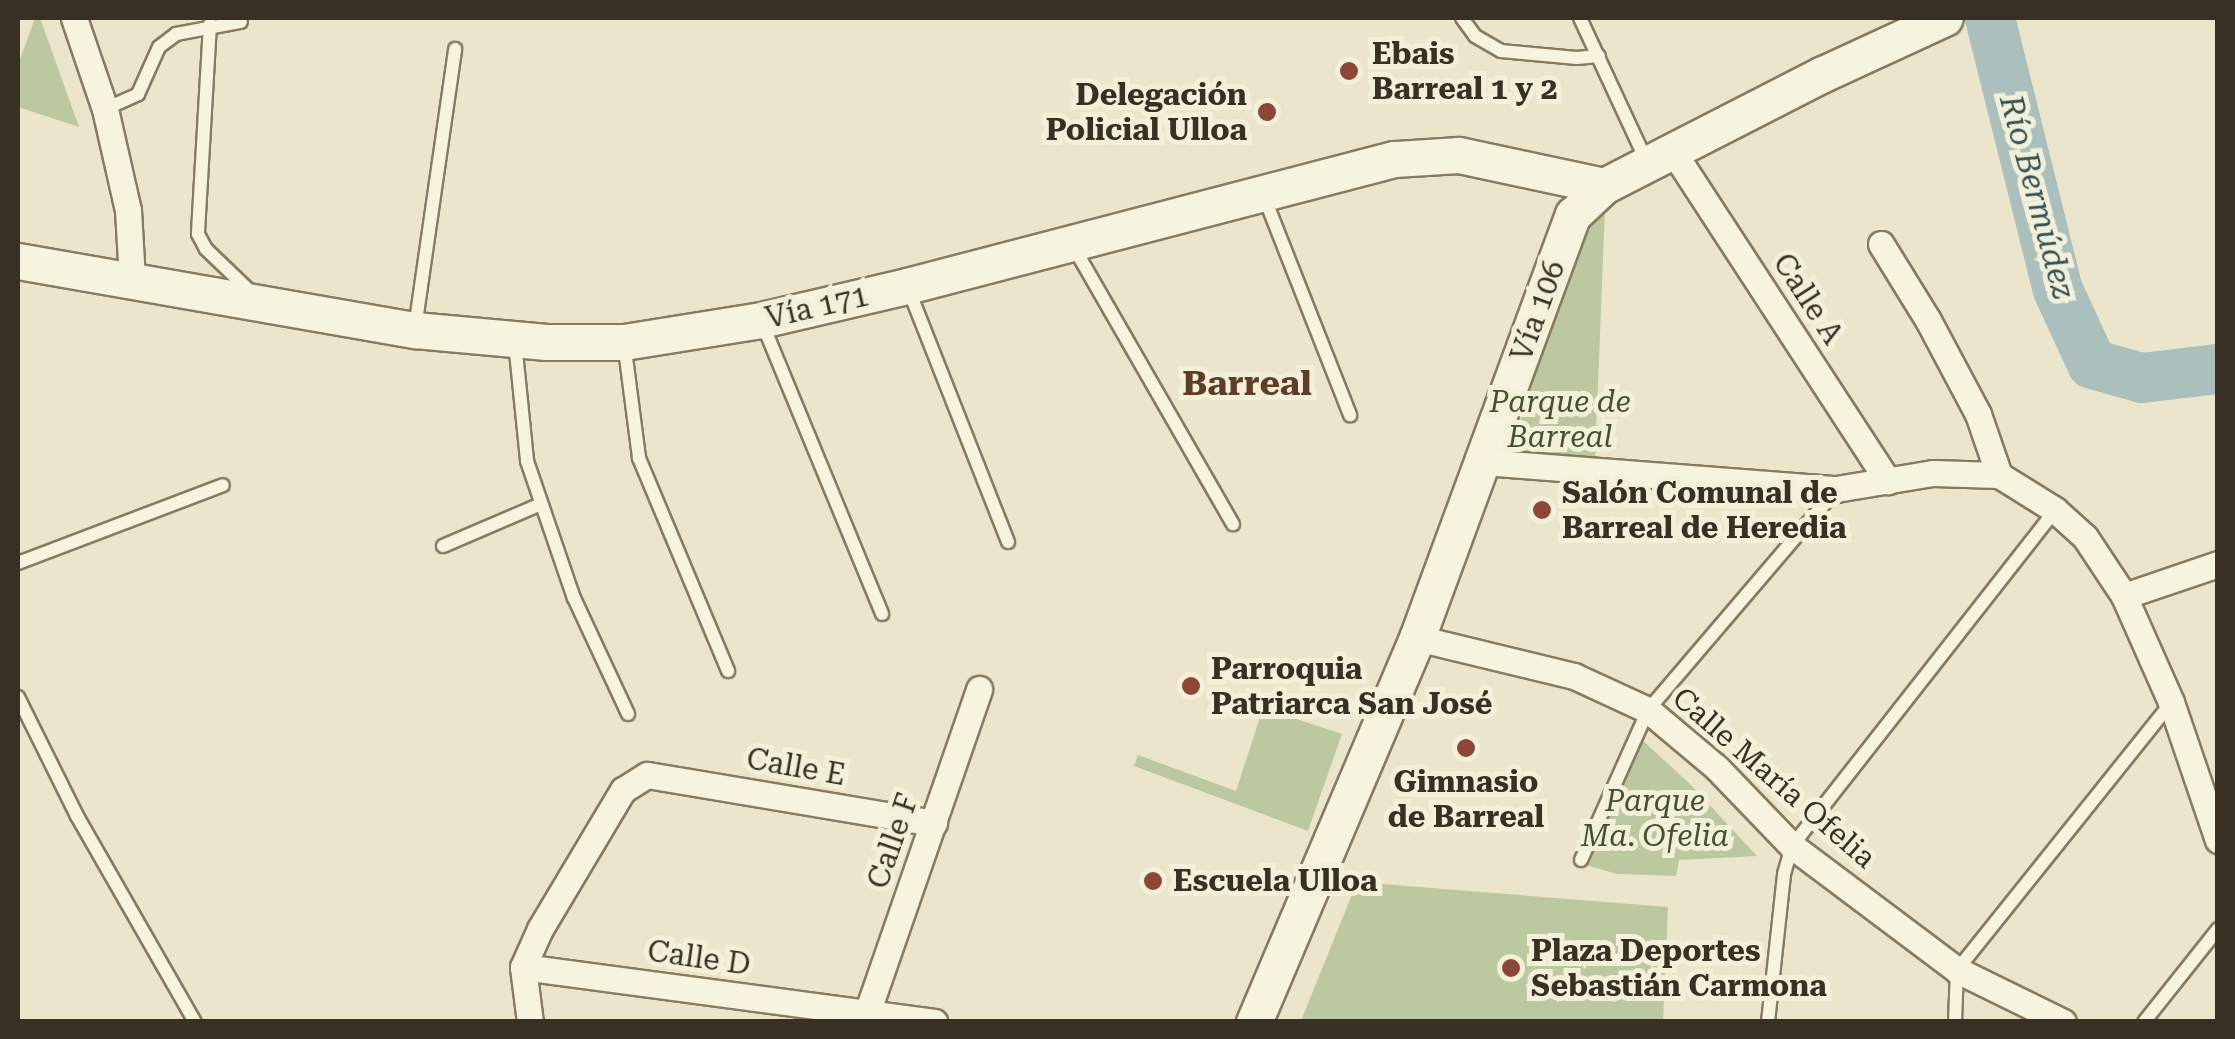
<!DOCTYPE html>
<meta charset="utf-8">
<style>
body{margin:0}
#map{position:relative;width:2235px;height:1039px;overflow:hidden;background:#ebe6cb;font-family:"Roboto Serif",serif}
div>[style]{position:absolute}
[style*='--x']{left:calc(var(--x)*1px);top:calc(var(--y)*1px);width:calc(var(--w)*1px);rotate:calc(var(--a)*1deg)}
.green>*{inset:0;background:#bcc8a0}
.river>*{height:50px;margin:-25px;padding:0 25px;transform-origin:25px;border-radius:25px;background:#abc0bd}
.roads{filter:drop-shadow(2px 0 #867b61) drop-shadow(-2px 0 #867b61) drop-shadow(0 2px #867b61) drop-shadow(0 -2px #867b61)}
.lane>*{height:12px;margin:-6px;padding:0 6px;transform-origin:6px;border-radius:6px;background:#f6f3de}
.street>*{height:25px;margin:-12.5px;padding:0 12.5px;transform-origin:12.5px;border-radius:12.5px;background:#f6f3de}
.secondary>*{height:35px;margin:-17.5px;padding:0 17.5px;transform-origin:17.5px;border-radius:17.5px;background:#f6f3de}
.dots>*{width:28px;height:28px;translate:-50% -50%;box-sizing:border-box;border:5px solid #f3f0da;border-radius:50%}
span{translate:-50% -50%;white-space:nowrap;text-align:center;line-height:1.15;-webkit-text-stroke:10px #f3f0da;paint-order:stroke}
.poi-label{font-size:30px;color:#383123;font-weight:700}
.left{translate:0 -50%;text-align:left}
.right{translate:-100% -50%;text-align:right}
.street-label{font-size:30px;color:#383123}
.park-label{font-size:30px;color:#42522c;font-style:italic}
.water-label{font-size:32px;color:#345256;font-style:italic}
.quarter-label{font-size:35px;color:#603d27;font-weight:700}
.frame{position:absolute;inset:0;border:20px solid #383123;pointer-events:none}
</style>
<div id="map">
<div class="green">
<i style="clip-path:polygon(35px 18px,40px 18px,79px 127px,18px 107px,18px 65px)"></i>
<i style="clip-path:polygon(1605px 209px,1595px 461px,1510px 453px,1583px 222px)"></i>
<i style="clip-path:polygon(1263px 708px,1342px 734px,1308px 831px,1134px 766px,1138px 755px,1236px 791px)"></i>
<i style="clip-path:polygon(1639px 737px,1692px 786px,1757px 856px,1679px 860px,1676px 876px,1617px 874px,1582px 864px)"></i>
<i style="clip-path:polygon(1357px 882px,1668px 907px,1663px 1021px,1301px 1021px)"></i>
</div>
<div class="river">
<i style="--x:1990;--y:18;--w:280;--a:76"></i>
<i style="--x:2058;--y:290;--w:81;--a:65.3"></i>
<i style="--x:2092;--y:364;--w:52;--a:15.6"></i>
<i style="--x:2142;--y:378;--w:77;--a:-6.8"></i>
</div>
<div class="roads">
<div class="lane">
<i style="--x:1462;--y:18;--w:22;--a:54"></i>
<i style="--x:1475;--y:36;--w:30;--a:30"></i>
<i style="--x:1501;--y:51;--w:76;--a:5.3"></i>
<i style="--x:1577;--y:58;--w:22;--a:-5"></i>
<i style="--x:1580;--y:18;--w:157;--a:65.1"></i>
<i style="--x:210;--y:24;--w:210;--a:93.3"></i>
<i style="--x:198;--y:234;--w:17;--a:62"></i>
<i style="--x:206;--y:249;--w:65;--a:43.8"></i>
<i style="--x:105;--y:109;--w:36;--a:-24"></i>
<i style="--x:138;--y:94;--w:51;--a:-65.9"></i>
<i style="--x:159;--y:47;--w:21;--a:-37"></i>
<i style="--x:176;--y:34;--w:66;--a:-10.5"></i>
<i style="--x:1263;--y:194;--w:238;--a:68.5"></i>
<i style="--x:1073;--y:246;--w:321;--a:60.1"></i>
<i style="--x:908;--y:288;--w:273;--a:68.5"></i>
<i style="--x:761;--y:320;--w:318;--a:67.6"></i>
<i style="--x:415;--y:328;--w:282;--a:-81.8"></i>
<i style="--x:515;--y:342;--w:120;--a:84.2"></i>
<i style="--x:527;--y:461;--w:145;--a:71.1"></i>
<i style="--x:574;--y:598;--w:128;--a:65"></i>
<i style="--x:624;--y:342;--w:117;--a:82.6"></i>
<i style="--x:639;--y:458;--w:231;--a:67.3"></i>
<i style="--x:443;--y:546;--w:107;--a:-23.2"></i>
<i style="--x:18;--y:563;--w:219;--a:-20.8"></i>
<i style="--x:18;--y:697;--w:133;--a:63.6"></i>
<i style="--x:77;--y:816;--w:237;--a:60.2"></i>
<i style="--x:1581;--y:860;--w:164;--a:-65.9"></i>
<i style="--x:1648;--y:710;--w:288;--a:-49.5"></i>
<i style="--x:1768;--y:1022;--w:149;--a:-83.8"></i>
<i style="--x:1784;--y:874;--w:29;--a:-74"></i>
<i style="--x:1792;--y:846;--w:427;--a:-51.9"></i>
<i style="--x:1955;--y:1022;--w:52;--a:-87.8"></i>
<i style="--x:1957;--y:970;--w:341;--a:-51.3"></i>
<i style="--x:2144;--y:1022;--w:119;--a:-51.5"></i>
</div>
<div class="street">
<i style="--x:74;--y:18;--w:96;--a:71.2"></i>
<i style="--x:105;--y:109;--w:104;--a:77.2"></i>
<i style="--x:128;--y:210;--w:69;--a:86.7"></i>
<i style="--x:1674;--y:153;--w:392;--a:56.9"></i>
<i style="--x:1881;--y:244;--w:89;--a:58.3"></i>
<i style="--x:1928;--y:320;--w:106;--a:62"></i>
<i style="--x:1978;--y:414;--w:65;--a:71"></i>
<i style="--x:1483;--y:462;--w:354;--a:4.4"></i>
<i style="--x:1836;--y:489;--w:98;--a:-9.4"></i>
<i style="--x:1933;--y:473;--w:66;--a:1.7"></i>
<i style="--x:1999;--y:475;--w:66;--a:32"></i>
<i style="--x:2055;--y:510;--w:40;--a:42"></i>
<i style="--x:2085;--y:537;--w:71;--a:56.5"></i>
<i style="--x:2124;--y:596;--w:116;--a:66.1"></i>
<i style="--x:2171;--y:702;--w:146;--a:71.2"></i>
<i style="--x:2124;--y:596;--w:99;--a:-18.8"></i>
<i style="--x:1417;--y:638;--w:162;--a:13.6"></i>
<i style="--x:1574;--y:676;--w:81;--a:24.7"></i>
<i style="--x:1648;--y:710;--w:89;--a:40"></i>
<i style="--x:1716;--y:767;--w:110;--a:46.1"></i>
<i style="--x:1792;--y:846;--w:206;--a:36.9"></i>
<i style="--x:1957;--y:970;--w:118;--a:26.1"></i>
<i style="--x:523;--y:967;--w:415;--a:7.6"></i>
<i style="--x:867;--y:1013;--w:343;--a:-70.9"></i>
<i style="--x:530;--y:1022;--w:55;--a:-97.3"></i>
<i style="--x:523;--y:967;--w:42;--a:-65.9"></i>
<i style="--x:540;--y:929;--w:162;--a:-59.2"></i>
<i style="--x:623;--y:790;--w:28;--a:-32"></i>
<i style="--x:647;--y:775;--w:291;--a:9.5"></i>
</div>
<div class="secondary">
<i style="--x:18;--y:261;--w:403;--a:9.9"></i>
<i style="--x:415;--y:330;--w:132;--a:5.2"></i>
<i style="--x:546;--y:342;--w:78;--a:0"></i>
<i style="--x:624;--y:342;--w:139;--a:-9.1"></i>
<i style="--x:761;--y:320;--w:150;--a:-13.1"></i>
<i style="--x:907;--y:286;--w:503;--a:-14.62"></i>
<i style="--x:1394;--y:159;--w:65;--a:-3.5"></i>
<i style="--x:1459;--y:155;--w:148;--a:12.1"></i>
<i style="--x:1254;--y:1022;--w:417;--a:-67"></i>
<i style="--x:1417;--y:638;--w:451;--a:-69.8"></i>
<i style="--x:1573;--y:215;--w:42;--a:-43.1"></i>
<i style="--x:1604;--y:186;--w:246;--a:-27.1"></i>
<i style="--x:1823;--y:74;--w:134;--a:-24.7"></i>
</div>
</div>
<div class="dots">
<i style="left:1349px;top:71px;background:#8e4638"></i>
<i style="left:1267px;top:112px;background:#8e4638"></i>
<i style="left:1542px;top:510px;background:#8e4638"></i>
<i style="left:1191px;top:686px;background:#8e4638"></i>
<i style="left:1466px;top:748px;background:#8e4638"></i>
<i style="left:1153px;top:881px;background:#8e4638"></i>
<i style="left:1511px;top:968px;background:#8e4638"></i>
</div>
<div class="poi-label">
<span class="left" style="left:1372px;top:71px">Ebais<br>Barreal 1 y 2</span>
<span class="right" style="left:1247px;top:112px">Delegación<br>Policial Ulloa</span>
<span class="left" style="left:1562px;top:510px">Salón Comunal de<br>Barreal de Heredia</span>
<span class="left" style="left:1211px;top:686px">Parroquia<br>Patriarca San José</span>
<span style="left:1466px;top:799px">Gimnasio<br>de Barreal</span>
<span class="left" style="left:1173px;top:881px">Escuela Ulloa</span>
<span class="left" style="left:1531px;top:968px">Plaza Deportes<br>Sebastián Carmona</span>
</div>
<div class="street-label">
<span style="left:1808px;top:299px;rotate:57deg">Calle A</span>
<span style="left:817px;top:307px;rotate:-13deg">Vía 171</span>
<span style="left:1538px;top:311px;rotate:-70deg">Vía 106</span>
<span style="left:796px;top:767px;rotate:10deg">Calle E</span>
<span style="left:1774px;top:778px;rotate:41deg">Calle María Ofelia</span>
<span style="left:893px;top:841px;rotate:-71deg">Calle F</span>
<span style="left:699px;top:958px;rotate:8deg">Calle D</span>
</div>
<div class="park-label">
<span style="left:1560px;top:419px">Parque de<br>Barreal</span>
<span style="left:1655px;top:818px">Parque<br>Ma. Ofelia</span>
</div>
<div class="water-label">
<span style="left:2037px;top:197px;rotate:75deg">Río Bermúdez</span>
</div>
<div class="quarter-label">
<span style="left:1247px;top:384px">Barreal</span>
</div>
<div class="frame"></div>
</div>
